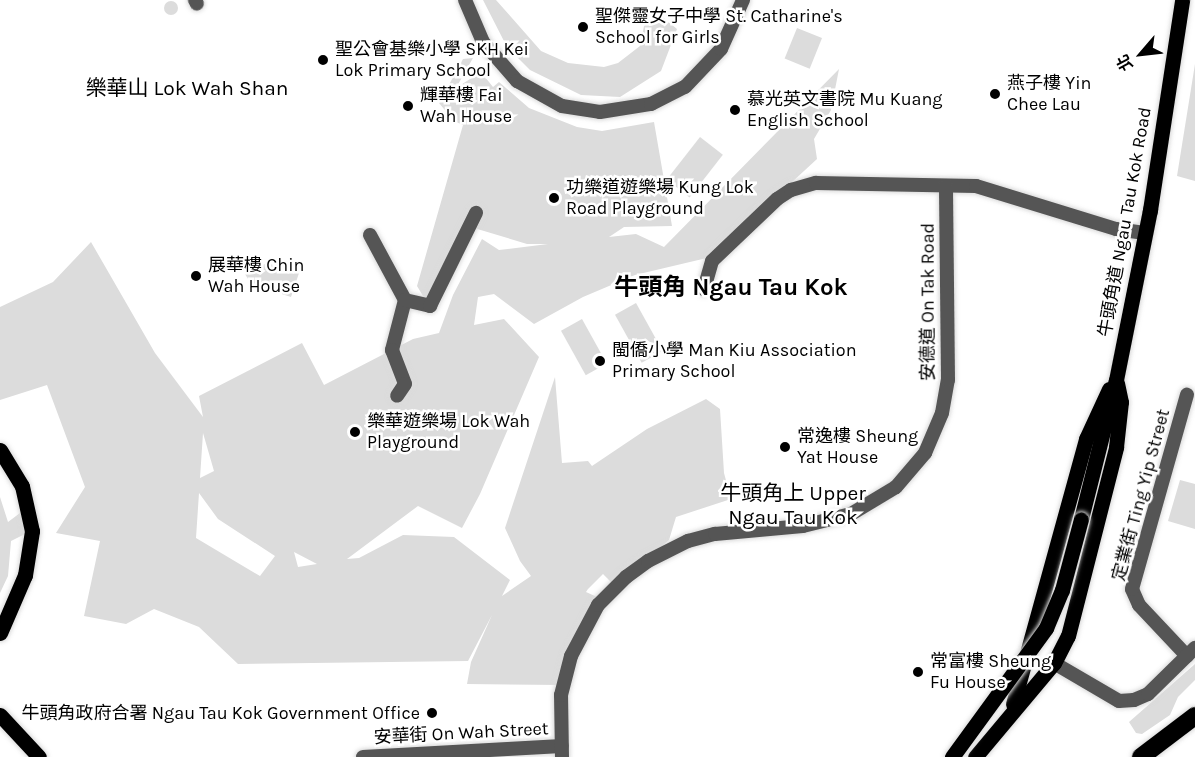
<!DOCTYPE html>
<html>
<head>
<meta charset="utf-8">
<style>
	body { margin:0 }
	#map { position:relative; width:1195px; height:757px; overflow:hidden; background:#fff; font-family:Karla,"Noto Sans TC",sans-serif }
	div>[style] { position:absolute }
	.green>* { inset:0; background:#dcdcdc; transform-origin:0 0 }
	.round { border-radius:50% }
	.roads { filter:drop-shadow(0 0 2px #dbdbdb) drop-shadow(0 0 2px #dbdbdb) }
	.minor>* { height:14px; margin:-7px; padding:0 7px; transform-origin:7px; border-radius:7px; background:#555 }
	.major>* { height:15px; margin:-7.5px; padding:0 7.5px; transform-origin:7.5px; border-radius:7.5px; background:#000 }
	.highway>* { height:18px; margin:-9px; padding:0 9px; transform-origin:9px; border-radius:9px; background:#000 }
	.bridges { filter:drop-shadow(0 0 2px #dbdbdb) drop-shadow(0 0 2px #dbdbdb) }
	.major-bridge>* { height:15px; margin:-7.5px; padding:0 7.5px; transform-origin:7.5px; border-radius:7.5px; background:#000 }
	.dots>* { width:16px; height:16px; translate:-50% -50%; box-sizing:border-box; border:3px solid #fff; border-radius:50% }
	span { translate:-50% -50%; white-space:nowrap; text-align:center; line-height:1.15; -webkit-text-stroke:5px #fff; paint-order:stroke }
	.poi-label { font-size:18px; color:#000 }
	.left { translate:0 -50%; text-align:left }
	.right { translate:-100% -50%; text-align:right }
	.street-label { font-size:18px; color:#000 }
	.quarter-label { font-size:21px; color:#000 }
	.district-label { font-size:24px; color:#000; font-weight:700 }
	.north { position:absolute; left:1111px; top:24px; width:60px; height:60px; -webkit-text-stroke:4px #fff; paint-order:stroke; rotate:242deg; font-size:16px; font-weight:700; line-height:24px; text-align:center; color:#000 }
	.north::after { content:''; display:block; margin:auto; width:21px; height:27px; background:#000; clip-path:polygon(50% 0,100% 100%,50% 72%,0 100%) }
</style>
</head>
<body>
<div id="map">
	<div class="green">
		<i style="clip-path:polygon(483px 0,496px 0,541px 51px,568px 63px,604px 67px,618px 63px,640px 46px,644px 26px,659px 14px,677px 29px,661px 71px,620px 97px,581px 95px,530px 70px,507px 47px)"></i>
		<i class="round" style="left:164px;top:1px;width:14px;height:14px"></i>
		<i style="left:797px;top:28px;width:27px;height:33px;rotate:22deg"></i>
		<i style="clip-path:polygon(evenodd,473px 58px,456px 88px,481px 72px,493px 87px,499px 82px,529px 108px,577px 127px,602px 131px,654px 122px,672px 226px,624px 227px,609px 237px,636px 234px,664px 247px,839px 69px,831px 110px,814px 139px,817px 159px,711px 257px,635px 275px,583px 297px,534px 324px,494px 294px,478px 297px,474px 325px,504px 319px,539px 357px,480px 494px,462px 528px,418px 506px,347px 559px,359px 558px,403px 535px,454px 537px,510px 580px,502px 596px,531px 576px,520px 561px,505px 528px,555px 377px,562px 463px,588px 461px,592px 466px,647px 429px,706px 399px,720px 409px,724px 473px,731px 499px,676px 517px,669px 540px,616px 587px,603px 574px,588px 589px,586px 592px,606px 601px,562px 685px,467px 684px,471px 662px,492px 615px,468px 661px,238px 664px,199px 627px,154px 609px,126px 624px,84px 616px,100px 541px,56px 533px,85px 487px,47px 385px,0 400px,0 307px,53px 282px,91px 242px,155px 353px,203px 417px,199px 396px,302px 343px,324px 385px,413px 339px,439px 333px,453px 295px,482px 239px,499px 250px,548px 244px,527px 244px,474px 228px,426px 301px,417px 286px,463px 125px,454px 121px,439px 103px,463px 59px,473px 58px,203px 433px,214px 471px,200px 478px,203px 433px,473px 58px,199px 493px,218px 519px,275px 556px,260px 576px,196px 538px,199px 493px,473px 58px,294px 552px,317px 564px,298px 567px,294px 552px)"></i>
		<i style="clip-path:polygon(1195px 64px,1195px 181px,1177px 176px)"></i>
		<i style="left:700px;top:137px;width:29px;height:54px;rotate:38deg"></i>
		<i style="clip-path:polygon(267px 263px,299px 273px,291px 297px,251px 284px,245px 274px)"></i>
		<i style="left:636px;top:303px;width:55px;height:24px;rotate:61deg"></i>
		<i style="left:582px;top:319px;width:51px;height:24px;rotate:61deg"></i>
		<i style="clip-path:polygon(1180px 480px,1195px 484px,1195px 529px,1168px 521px)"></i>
		<i style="clip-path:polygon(0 497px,8px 522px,24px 510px,25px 534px,11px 541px,8px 576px,0 593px)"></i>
		<i style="clip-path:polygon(1195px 664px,1195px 680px,1178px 697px,1170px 715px,1142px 734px,1136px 733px,1129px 722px)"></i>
	</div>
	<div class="roads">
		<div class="minor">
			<i style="left:195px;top:0;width:4px;rotate:63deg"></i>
			<i style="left:465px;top:0;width:46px;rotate:66.8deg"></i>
			<i style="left:483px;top:42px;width:52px;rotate:48.9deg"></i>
			<i style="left:517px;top:81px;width:51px;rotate:29.1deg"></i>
			<i style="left:562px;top:106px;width:38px;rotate:9deg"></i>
			<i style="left:600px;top:112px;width:52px;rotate:-8.9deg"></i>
			<i style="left:651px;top:104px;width:38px;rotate:-27deg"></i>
			<i style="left:685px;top:87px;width:52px;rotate:-46.5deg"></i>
			<i style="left:721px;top:49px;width:54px;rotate:-65.8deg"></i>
			<i style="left:370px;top:235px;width:74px;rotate:61.7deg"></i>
			<i style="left:405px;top:300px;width:52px;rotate:104.6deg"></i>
			<i style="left:392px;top:350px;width:36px;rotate:69deg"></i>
			<i style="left:405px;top:384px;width:14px;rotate:124deg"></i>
			<i style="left:704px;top:289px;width:29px;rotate:-74deg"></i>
			<i style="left:712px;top:261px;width:90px;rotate:-43.6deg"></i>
			<i style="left:777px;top:199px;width:17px;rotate:-33deg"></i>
			<i style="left:791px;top:190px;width:26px;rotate:-16deg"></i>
			<i style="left:816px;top:183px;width:160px;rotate:1.1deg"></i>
			<i style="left:976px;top:186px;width:146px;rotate:17.1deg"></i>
			<i style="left:1116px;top:229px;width:29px;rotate:8deg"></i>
			<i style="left:405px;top:300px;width:26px;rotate:13deg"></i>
			<i style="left:430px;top:306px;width:104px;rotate:-63.7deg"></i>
			<i style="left:1187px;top:656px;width:70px;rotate:-133.3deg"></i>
			<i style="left:1139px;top:605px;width:17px;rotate:-114deg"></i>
			<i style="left:1132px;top:589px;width:202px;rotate:-74.2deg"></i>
			<i style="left:1054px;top:663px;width:75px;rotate:30.3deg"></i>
			<i style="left:1119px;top:701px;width:15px;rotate:-4deg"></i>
			<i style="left:1134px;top:700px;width:15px;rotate:-23deg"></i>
			<i style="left:1148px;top:694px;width:66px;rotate:-44.4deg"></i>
			<i style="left:363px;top:757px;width:199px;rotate:-3.2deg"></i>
			<i style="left:562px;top:757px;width:62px;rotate:-90.9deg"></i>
			<i style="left:561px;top:695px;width:40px;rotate:-75.6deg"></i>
			<i style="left:571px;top:656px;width:58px;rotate:-62.1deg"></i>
			<i style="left:598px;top:605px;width:40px;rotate:-45deg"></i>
			<i style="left:626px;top:577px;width:27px;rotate:-36deg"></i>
			<i style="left:648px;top:561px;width:45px;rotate:-26.6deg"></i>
			<i style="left:688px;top:541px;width:28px;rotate:-15deg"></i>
			<i style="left:715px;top:534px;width:88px;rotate:-5.2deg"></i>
			<i style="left:803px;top:526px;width:49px;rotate:-14deg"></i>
			<i style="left:851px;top:514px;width:52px;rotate:-31deg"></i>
			<i style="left:896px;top:487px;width:45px;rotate:-49.5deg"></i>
			<i style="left:925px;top:453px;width:43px;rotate:-67deg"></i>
			<i style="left:942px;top:413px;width:34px;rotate:-80deg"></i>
			<i style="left:948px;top:380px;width:194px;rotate:-90.6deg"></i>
		</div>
		<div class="major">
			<i style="left:0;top:450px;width:42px;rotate:58.6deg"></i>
			<i style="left:22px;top:486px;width:46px;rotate:77.5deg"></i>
			<i style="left:32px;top:531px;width:45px;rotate:99deg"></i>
			<i style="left:25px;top:575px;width:63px;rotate:113.3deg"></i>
			<i style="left:1081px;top:519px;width:143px;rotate:-75.9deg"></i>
			<i style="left:1116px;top:380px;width:173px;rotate:-78.7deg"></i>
			<i style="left:1150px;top:210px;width:212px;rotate:-81.3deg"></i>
			<i style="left:1013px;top:704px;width:275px;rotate:-74.6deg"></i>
			<i style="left:1086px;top:439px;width:55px;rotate:-65.3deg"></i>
			<i style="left:0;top:715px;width:57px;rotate:47.1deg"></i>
			<i style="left:975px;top:757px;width:123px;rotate:-50deg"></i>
			<i style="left:1054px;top:663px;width:30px;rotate:-63deg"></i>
			<i style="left:1068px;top:636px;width:195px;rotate:-75.7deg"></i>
			<i style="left:1116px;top:447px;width:45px;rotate:-83.7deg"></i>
			<i style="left:1121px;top:402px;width:19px;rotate:-102deg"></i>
		</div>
		<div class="highway">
			<i style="left:1141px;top:757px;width:68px;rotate:-37.2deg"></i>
		</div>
	</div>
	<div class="bridges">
		<div class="major-bridge">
			<i style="left:952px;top:757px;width:160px;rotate:-53.9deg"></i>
			<i style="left:1046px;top:628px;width:41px;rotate:-67.2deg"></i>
			<i style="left:1062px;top:590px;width:73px;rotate:-75deg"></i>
		</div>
	</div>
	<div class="dots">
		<i style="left:583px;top:27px;background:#000"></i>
		<i style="left:323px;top:60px;background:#000"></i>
		<i style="left:995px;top:94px;background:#000"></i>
		<i style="left:408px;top:106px;background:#000"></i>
		<i style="left:735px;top:110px;background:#000"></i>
		<i style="left:554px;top:198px;background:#000"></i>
		<i style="left:196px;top:276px;background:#000"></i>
		<i style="left:600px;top:361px;background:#000"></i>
		<i style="left:355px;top:432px;background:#000"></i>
		<i style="left:785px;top:447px;background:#000"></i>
		<i style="left:918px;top:672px;background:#000"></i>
		<i style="left:432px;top:713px;background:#000"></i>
	</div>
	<div class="poi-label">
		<span class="left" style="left:595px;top:27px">聖傑靈女子中學 St. Catharine's<br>School for Girls</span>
		<span class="left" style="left:335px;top:60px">聖公會基樂小學 SKH Kei<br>Lok Primary School</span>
		<span class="left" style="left:1007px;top:94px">燕子樓 Yin<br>Chee Lau</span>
		<span class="left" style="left:420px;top:106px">輝華樓 Fai<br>Wah House</span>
		<span class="left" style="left:747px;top:110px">慕光英文書院 Mu Kuang<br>English School</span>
		<span class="left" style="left:566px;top:198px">功樂道遊樂場 Kung Lok<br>Road Playground</span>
		<span class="left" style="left:208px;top:276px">展華樓 Chin<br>Wah House</span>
		<span class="left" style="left:612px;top:361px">閩僑小學 Man Kiu Association<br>Primary School</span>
		<span class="left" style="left:367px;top:432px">樂華遊樂場 Lok Wah<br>Playground</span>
		<span class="left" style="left:797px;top:447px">常逸樓 Sheung<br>Yat House</span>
		<span class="left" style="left:930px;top:672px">常富樓 Sheung<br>Fu House</span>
		<span class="right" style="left:420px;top:713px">牛頭角政府合署 Ngau Tau Kok Government Office</span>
	</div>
	<div class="street-label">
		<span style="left:1125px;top:222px;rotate:-80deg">牛頭角道 Ngau Tau Kok Road</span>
		<span style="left:928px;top:302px;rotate:-90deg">安德道 On Tak Road</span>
		<span style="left:1141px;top:495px;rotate:-75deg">定業街 Ting Yip Street</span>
		<span style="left:461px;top:733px;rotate:-3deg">安華街 On Wah Street</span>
	</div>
	<div class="quarter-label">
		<span style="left:187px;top:88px">樂華山 Lok Wah Shan</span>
		<span style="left:793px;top:505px">牛頭角上 Upper<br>Ngau Tau Kok</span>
	</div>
	<div class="district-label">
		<span style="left:731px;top:288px">牛頭角 Ngau Tau Kok</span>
	</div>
	<div class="north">北</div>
</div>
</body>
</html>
